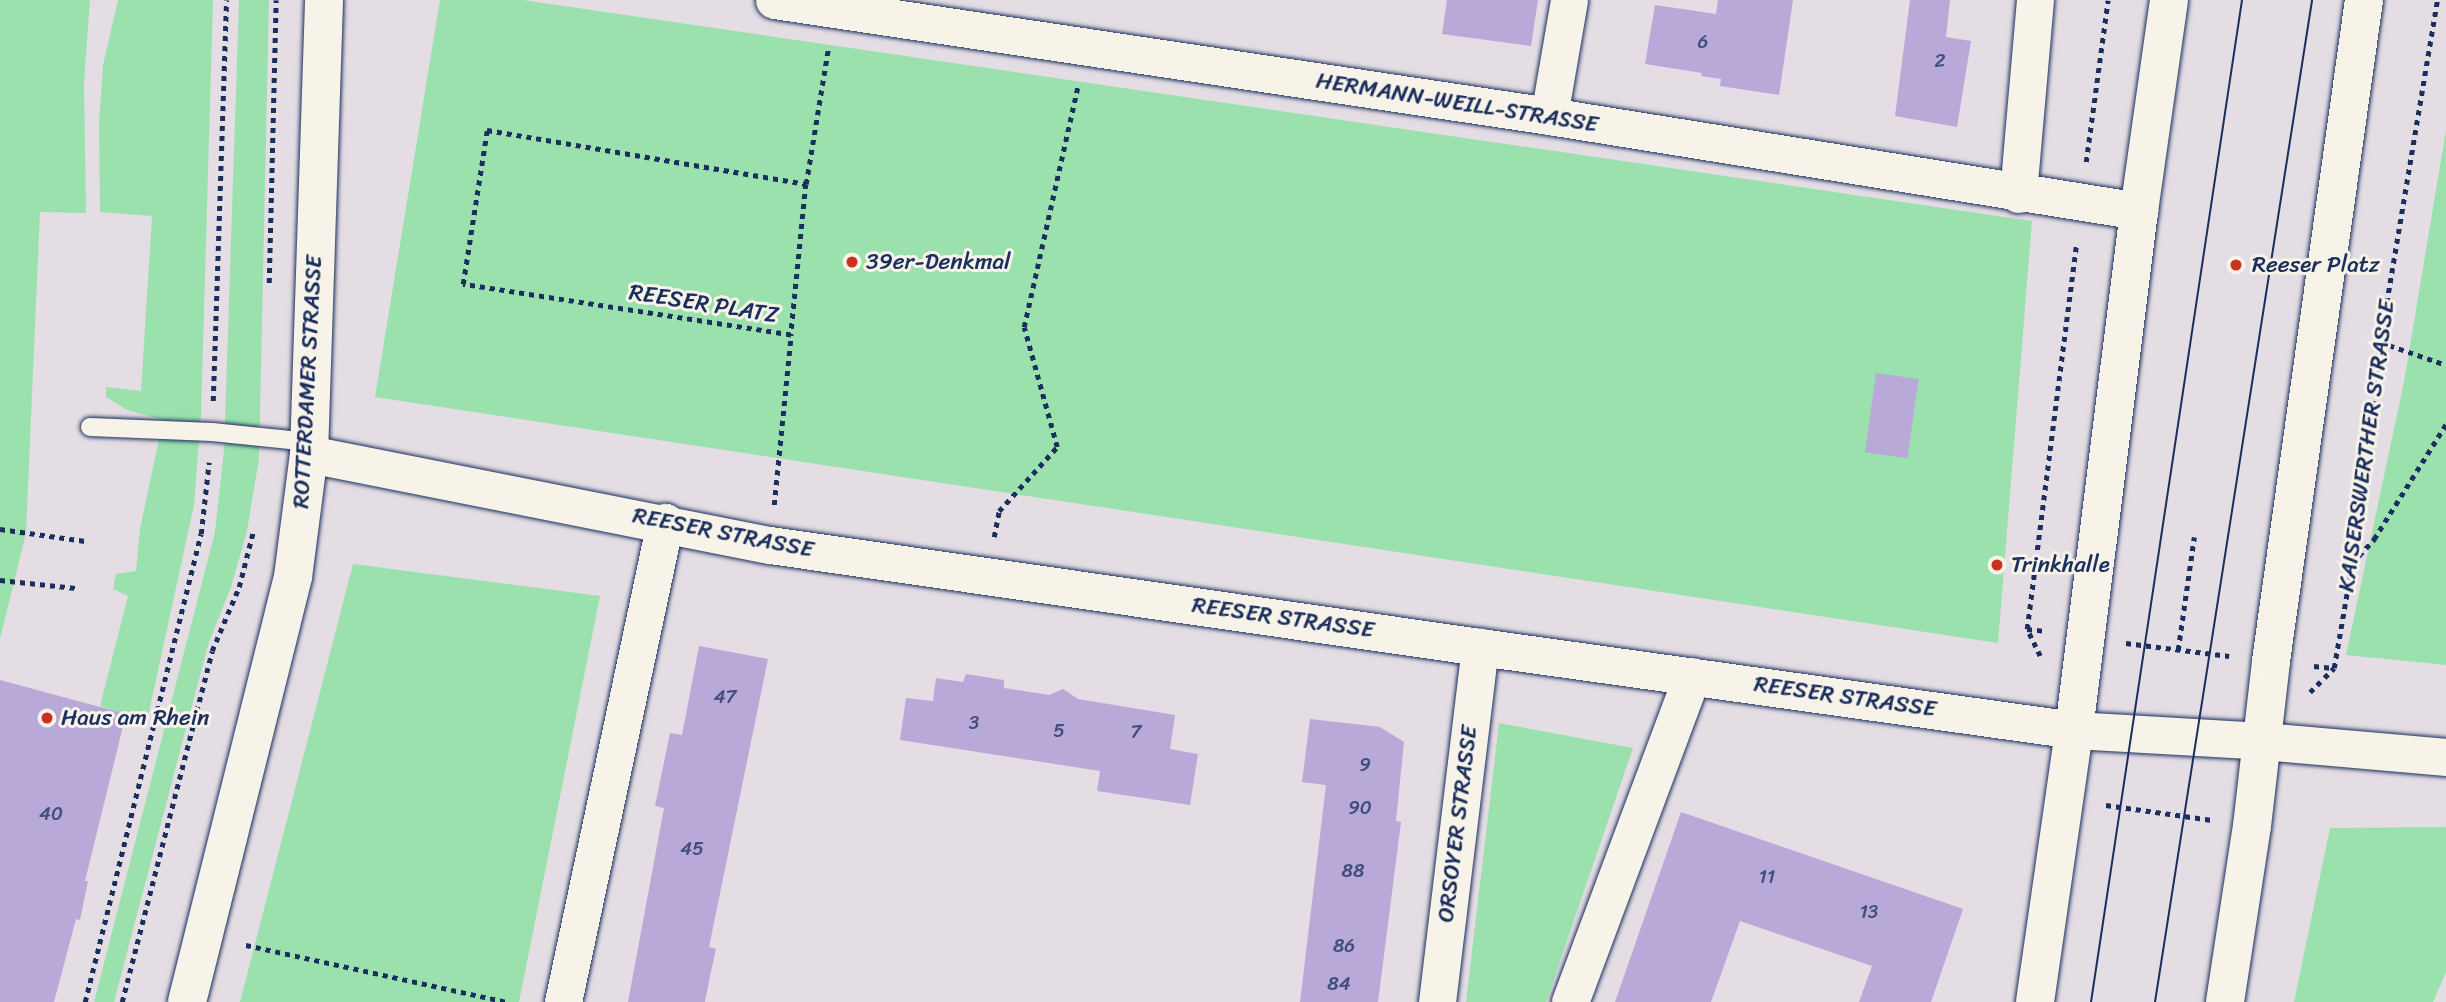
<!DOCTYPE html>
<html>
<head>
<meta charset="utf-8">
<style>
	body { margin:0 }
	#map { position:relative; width:2446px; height:1002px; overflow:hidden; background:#e4dde4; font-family:Sriracha,sans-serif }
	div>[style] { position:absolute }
	.green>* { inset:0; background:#9be1ae }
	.building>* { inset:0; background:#b8a9d9; transform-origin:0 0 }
	.path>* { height:4.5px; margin-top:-2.25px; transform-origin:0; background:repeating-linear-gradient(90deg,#1b2f5e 0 5px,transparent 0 10px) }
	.roads { filter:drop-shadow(0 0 2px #1b2f5e) drop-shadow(0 0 2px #1b2f5e) }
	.service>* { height:18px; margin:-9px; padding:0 9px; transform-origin:9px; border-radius:9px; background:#f7f3e8 }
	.minor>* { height:37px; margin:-18.5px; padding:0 18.5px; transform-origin:18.5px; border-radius:18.5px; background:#f7f3e8 }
	.tertiary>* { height:38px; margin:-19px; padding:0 19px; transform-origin:19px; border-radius:19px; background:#f7f3e8 }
	.tram>* { height:2px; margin:-1px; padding:0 1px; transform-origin:1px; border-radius:1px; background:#1b2f5e }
	.dots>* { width:19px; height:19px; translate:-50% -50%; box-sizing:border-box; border:4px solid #f7f3e8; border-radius:50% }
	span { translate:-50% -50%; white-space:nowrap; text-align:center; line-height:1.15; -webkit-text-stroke:6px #f7f3e8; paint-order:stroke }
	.number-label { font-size:19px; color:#424e7d }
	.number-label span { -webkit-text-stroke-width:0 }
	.street-label { font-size:23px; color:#1b2f5e }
	.poi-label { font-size:23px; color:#1b2f5e }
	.left { translate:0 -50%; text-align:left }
</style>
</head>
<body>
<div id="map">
	<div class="green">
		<i style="clip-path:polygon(0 0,90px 0,84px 82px,86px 213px,40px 212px,26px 533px,0 639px)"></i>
		<i style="clip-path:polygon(118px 0,213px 0,201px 415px,194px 505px,146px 726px,132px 723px,123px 726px,112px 710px,100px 706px,128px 596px,113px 589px,116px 574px,136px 571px,140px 529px,163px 420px,127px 410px,106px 397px,106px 387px,141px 391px,152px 216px,100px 212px,99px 122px,103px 65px)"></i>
		<i style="clip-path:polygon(239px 0,269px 0,259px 459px,247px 531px,231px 587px,208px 645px,114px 1002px,94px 1002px,215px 532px,224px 450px)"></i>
		<i style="clip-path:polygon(440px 0,523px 0,2032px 221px,1998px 643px,375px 397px)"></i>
		<i style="clip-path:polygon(2446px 130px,2446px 665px,2346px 655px,2404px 382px)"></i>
		<i style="clip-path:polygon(353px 564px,600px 596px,519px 1002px,240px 1002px)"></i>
		<i style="clip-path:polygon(1499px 723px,1633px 748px,1546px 1002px,1466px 1002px)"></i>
		<i style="clip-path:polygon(2446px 827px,2446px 972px,2433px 1002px,2294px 1002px,2330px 828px)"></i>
	</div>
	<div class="building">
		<i style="clip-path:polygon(1447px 0,1538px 0,1531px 46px,1442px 34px)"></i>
		<i style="clip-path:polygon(1718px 0,1793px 0,1779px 95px,1720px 86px,1721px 79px,1701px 76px,1702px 73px,1645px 64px,1655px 5px,1716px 14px)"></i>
		<i style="clip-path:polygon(1910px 0,1950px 0,1946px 37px,1971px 41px,1957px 127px,1895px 116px)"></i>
		<i style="left:1876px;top:373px;width:43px;height:80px;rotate:8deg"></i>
		<i style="clip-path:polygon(699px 646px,768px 659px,709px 947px,716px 949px,710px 976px,705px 1002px,628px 1002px,664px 808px,655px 806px,670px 733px,682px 735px)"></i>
		<i style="clip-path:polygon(966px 674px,1004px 680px,1004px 688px,1049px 695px,1063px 689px,1078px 699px,1175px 715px,1170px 749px,1198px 754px,1190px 805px,1097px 791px,1100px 771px,900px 740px,906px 698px,933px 701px,936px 678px,963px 682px)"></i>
		<i style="clip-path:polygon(0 680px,126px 714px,85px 881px,88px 881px,80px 920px,76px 919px,54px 1002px,0 1002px)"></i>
		<i style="clip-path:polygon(1310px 719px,1380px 727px,1404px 742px,1396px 821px,1401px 822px,1378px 1002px,1300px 1002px,1326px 785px,1302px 782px)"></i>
		<i style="clip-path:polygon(1681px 812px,1963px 909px,1931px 1002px,1859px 1002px,1872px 966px,1740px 921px,1711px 1002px,1615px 1002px)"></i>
	</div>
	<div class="path">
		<i style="left:487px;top:130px;width:324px;rotate:9.6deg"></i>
		<i style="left:806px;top:184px;width:152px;rotate:95.7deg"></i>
		<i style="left:791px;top:335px;width:332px;rotate:-171.2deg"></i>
		<i style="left:463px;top:284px;width:156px;rotate:-81.1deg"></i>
		<i style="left:2086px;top:162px;width:163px;rotate:-82.3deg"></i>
		<i style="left:806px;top:184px;width:136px;rotate:-80.7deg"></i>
		<i style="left:269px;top:283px;width:283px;rotate:-88.6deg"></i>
		<i style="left:2380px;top:342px;width:70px;rotate:19.2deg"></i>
		<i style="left:213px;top:401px;width:401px;rotate:-88.1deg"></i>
		<i style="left:774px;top:505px;width:171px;rotate:-84.3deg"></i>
		<i style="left:0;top:529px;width:86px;rotate:8deg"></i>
		<i style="left:994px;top:537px;width:26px;rotate:-79deg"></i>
		<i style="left:999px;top:511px;width:86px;rotate:-47.8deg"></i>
		<i style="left:1057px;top:447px;width:124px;rotate:-105.4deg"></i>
		<i style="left:1024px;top:327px;width:247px;rotate:-77.4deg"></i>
		<i style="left:2352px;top:563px;width:33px;rotate:-47deg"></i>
		<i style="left:2374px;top:539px;width:136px;rotate:-57.9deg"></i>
		<i style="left:0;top:580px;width:76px;rotate:6deg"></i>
		<i style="left:2027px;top:629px;width:18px;rotate:6deg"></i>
		<i style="left:2126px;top:643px;width:104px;rotate:7.2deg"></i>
		<i style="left:2178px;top:650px;width:114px;rotate:-81.9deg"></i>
		<i style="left:2040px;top:656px;width:30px;rotate:-116deg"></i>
		<i style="left:2027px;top:629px;width:388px;rotate:-82.7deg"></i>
		<i style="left:2314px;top:666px;width:19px;rotate:6deg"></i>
		<i style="left:2310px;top:692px;width:34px;rotate:-45deg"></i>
		<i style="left:2334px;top:668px;width:106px;rotate:-80.2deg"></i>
		<i style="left:2352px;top:564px;width:224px;rotate:-82.8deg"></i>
		<i style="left:2380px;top:342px;width:347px;rotate:-80.5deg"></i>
		<i style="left:2106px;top:805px;width:107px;rotate:8.1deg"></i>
		<i style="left:246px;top:945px;width:268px;rotate:12.3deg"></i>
		<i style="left:85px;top:1002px;width:482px;rotate:-76.1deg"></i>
		<i style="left:201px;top:534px;width:72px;rotate:-83.7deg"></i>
		<i style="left:122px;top:1002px;width:362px;rotate:-75.6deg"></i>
		<i style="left:212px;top:651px;width:69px;rotate:-67.1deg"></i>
		<i style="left:239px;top:587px;width:57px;rotate:-75.7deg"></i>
	</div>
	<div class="roads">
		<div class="service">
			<i style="left:90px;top:427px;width:122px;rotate:2.3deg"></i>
			<i style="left:212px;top:432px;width:98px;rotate:5.9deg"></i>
		</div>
		<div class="minor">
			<i style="left:774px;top:0;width:784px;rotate:8.51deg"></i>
			<i style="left:1549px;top:116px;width:598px;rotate:9.15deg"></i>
			<i style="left:1549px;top:116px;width:118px;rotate:-80.2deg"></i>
			<i style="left:2018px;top:194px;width:195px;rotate:-85deg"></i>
			<i style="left:309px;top:454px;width:470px;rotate:11.2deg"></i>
			<i style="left:770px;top:545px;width:717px;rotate:8.18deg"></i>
			<i style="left:1480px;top:647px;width:600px;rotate:7.95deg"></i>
			<i style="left:2074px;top:730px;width:189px;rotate:3.3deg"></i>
			<i style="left:2263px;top:741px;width:184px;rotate:5deg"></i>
			<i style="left:563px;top:1002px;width:491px;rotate:-78deg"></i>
			<i style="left:1437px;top:1002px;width:358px;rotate:-83.1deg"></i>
			<i style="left:1570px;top:1002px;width:348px;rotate:-69.5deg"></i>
		</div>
		<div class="tertiary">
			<i style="left:187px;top:1002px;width:438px;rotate:-76deg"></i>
			<i style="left:293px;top:577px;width:124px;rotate:-82.6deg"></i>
			<i style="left:309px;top:454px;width:454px;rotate:-88.1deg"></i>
			<i style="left:2035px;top:1002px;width:275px;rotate:-81.8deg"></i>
			<i style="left:2074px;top:730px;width:523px;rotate:-82.86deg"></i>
			<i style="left:2139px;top:211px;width:213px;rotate:-81.9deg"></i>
			<i style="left:2225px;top:1002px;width:178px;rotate:-81.3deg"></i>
			<i style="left:2252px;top:826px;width:166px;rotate:-83.4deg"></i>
			<i style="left:2271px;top:661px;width:668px;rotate:-81.99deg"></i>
		</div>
	</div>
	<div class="tram">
		<i style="left:2091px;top:1002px;width:1013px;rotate:-81.43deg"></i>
		<i style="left:2155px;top:1002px;width:1014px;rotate:-81.09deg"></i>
	</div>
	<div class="dots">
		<i style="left:852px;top:262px;background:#c8321e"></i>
		<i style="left:2236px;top:265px;background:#c8321e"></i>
		<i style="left:1997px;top:565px;background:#c8321e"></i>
		<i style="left:47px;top:718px;background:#c8321e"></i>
	</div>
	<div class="number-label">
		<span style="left:1703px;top:42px">6</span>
		<span style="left:1940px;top:61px">2</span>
		<span style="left:725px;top:697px">47</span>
		<span style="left:974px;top:723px">3</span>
		<span style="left:1059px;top:731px">5</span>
		<span style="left:1136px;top:732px">7</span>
		<span style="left:1365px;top:765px">9</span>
		<span style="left:1360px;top:808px">90</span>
		<span style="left:51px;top:814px">40</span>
		<span style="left:692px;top:849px">45</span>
		<span style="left:1353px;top:871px">88</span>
		<span style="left:1767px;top:877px">11</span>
		<span style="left:1869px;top:912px">13</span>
		<span style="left:1344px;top:946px">86</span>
		<span style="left:1339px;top:984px">84</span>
	</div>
	<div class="street-label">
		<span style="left:1457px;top:103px;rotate:9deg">HERMANN-WEILL-STRASSE</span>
		<span style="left:704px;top:304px;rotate:9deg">REESER PLATZ</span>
		<span style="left:308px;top:382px;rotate:-87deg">ROTTERDAMER STRASSE</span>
		<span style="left:2367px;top:446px;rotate:-82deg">KAISERSWERTHER STRASSE</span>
		<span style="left:723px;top:533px;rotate:11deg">REESER STRASSE</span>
		<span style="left:1283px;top:618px;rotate:8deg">REESER STRASSE</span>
		<span style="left:1845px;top:697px;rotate:8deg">REESER STRASSE</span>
		<span style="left:1458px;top:824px;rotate:-83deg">ORSOYER STRASSE</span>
	</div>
	<div class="poi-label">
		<span class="left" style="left:866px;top:262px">39er-Denkmal</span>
		<span class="left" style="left:2252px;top:265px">Reeser Platz</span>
		<span class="left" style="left:2011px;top:565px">Trinkhalle</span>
		<span class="left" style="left:61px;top:718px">Haus am Rhein</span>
	</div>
</div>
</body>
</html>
